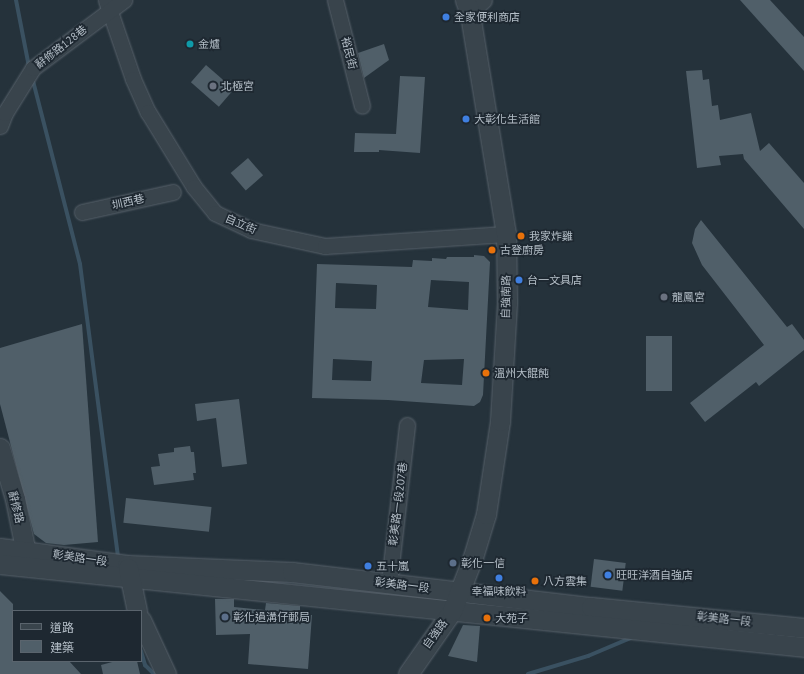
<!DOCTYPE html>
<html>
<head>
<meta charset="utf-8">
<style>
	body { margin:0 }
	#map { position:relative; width:804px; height:674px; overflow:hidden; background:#25323b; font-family:"PT Sans","Noto Sans TC",sans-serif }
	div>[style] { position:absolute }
	.stream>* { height:4px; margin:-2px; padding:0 2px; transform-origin:2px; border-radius:2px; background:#3a5161 }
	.building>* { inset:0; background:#505f69; transform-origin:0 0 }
	.roads { filter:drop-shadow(0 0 1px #57616a) drop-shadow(0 0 1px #57616a) }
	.minor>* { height:15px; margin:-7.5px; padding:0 7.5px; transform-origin:7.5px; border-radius:7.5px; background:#39444c }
	.tertiary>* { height:19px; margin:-9.5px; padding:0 9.5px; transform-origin:9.5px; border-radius:9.5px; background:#39444c }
	.dots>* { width:11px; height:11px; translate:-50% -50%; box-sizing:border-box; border:2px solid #1e2831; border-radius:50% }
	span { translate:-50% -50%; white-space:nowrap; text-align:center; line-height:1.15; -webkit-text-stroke:3.5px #1e2831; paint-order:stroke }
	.poi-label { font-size:11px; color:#b4bec7 }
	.left { translate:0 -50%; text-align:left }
	.street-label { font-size:11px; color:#b4bec7 }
	.legend { position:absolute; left:12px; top:610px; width:130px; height:52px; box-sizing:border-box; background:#1e2831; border:1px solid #5a646d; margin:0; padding:5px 7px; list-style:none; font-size:12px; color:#b4bec7 }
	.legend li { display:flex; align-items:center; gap:8px; height:20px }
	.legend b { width:20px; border:1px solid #5a646d }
</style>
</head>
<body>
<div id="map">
	<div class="stream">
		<i style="left:16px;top:0;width:68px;rotate:79deg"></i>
		<i style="left:32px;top:77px;width:193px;rotate:75.6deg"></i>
		<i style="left:80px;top:264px;width:296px;rotate:82.6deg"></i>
		<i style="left:141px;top:651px;width:15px;rotate:74deg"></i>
		<i style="left:145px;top:665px;width:13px;rotate:45deg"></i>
		<i style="left:528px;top:674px;width:63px;rotate:-16.7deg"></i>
		<i style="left:588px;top:656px;width:49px;rotate:-22.9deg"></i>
	</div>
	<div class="building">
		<i style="clip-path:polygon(740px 0,770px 0,804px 37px,804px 71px)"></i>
		<i style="clip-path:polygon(384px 44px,389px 60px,364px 78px,358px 53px)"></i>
		<i style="left:206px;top:65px;width:37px;height:23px;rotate:41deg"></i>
		<i style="clip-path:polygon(702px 70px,703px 80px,709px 79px,712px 106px,718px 105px,720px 120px,751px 113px,760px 151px,769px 143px,804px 183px,804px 229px,744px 159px,743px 154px,719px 156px,721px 165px,697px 168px,686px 71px)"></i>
		<i style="clip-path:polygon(400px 76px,425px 77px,420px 153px,379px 150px,379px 152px,354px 152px,355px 133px,396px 134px)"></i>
		<i style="left:248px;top:158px;width:23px;height:23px;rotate:49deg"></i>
		<i style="clip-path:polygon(701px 220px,787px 327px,792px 324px,804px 340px,804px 350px,759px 386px,756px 382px,705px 422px,690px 403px,764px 345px,702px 265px,692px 243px,695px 229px)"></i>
		<i style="clip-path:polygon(evenodd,474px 255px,484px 256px,490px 262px,483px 395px,480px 402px,474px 406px,388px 400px,312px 398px,317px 264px,412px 267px,413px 260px,432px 261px,432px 258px,446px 259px,447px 257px,474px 257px,474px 255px,431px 280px,469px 282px,468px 310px,428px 307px,431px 280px,474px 255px,336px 283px,377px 285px,376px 309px,335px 308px,336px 283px,474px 255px,333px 359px,372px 361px,371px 381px,332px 380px,333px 359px,474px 255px,464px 359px,462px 385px,421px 383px,424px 360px,464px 359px)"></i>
		<i style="clip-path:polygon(82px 324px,98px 542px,64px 545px,46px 543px,34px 534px,0 404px,0 348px)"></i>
		<i style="left:646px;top:336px;width:26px;height:55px"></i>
		<i style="clip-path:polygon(239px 399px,247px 464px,222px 467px,216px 418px,197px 421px,195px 404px)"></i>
		<i style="clip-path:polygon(190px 446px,191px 452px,194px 452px,196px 473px,193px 473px,194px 480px,154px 485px,151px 467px,160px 466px,158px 454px,174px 452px,174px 448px)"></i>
		<i style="left:126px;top:498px;width:86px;height:25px;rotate:6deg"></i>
		<i style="left:594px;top:559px;width:32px;height:28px;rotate:7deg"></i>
		<i style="clip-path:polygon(0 591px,13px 604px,13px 661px,69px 661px,81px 674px,0 674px)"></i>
		<i style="clip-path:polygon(215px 599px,234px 599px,234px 607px,265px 610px,266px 603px,300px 606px,300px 614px,312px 615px,308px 669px,248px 664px,250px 634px,216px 635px)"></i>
		<i style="clip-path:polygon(463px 625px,480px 626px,477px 662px,448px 656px)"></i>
		<i style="clip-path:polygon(116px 661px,137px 661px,140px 674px,103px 674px,101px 665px)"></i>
	</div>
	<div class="roads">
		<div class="minor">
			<i style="left:106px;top:0;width:83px;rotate:71.1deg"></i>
			<i style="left:133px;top:79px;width:36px;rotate:66deg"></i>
			<i style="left:148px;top:112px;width:88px;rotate:58.5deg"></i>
			<i style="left:194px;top:187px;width:33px;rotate:51deg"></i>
			<i style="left:215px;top:213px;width:40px;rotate:25deg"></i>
			<i style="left:251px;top:230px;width:76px;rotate:12.2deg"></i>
			<i style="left:325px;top:246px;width:181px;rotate:-3.8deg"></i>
			<i style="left:335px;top:0;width:109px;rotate:75.7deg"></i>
			<i style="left:470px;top:13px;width:19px;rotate:-43deg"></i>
			<i style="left:0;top:126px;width:14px;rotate:-69deg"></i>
			<i style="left:5px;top:113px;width:53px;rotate:-58.1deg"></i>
			<i style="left:33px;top:68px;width:114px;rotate:-36.8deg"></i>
			<i style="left:82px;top:212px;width:93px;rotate:-12.4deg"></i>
			<i style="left:389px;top:583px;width:159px;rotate:-83.5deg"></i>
		</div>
		<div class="tertiary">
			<i style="left:0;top:448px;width:53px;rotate:73.6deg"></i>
			<i style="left:15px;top:499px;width:65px;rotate:78.5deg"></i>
			<i style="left:0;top:548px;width:128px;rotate:7.6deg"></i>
			<i style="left:127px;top:565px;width:165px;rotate:2.4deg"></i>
			<i style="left:292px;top:572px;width:301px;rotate:6.7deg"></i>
			<i style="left:591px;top:607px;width:214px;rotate:5.6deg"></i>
			<i style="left:0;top:564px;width:808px;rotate:5.89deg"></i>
			<i style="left:128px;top:568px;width:44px;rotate:78.2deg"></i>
			<i style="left:141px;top:620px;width:60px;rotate:65.2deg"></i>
			<i style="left:408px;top:674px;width:77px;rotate:-55.1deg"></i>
			<i style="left:452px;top:611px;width:58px;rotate:-68.7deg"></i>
			<i style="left:473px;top:557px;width:45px;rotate:-73.2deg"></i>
			<i style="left:486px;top:514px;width:94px;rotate:-81.4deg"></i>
			<i style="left:500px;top:421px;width:119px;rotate:-86.6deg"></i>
			<i style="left:507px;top:302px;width:68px;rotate:-90.8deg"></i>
			<i style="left:506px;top:234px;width:224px;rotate:-99.3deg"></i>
			<i style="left:470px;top:13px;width:14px;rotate:-111deg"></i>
		</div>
	</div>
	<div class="dots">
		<i style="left:446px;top:17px;background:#3f7fe0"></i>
		<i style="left:190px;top:44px;background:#0f9aa8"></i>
		<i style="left:213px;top:86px;background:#6b7280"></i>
		<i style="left:466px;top:119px;background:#3f7fe0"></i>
		<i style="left:521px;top:236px;background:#e8710a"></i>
		<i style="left:492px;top:250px;background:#e8710a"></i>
		<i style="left:519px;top:280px;background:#3f7fe0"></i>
		<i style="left:664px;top:297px;background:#6b7280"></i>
		<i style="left:486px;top:373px;background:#e8710a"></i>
		<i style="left:453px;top:563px;background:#5c6f8a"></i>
		<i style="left:368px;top:566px;background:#3f7fe0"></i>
		<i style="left:608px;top:575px;background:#3f7fe0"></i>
		<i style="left:499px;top:578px;background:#3f7fe0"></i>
		<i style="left:535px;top:581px;background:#e8710a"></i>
		<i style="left:225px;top:617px;background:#5c6f8a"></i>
		<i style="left:487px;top:618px;background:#e8710a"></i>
	</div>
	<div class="poi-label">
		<span class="left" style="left:454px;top:17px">全家便利商店</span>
		<span class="left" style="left:198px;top:44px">金爐</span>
		<span class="left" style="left:221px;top:86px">北極宮</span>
		<span class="left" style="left:474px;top:119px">大彰化生活館</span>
		<span class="left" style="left:529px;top:236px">我家炸雞</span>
		<span class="left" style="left:500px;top:250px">古登廚房</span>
		<span class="left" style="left:527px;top:280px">台一文具店</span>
		<span class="left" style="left:672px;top:297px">龍鳳宮</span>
		<span class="left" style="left:494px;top:373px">溫州大餛飩</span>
		<span class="left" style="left:461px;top:563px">彰化一信</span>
		<span class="left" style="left:376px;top:566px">五十嵐</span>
		<span class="left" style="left:616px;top:575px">旺旺洋酒自強店</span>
		<span class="left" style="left:543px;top:581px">八方雲集</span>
		<span style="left:499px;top:591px">幸福味飲料</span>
		<span class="left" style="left:233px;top:617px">彰化過溝仔郵局</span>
		<span class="left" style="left:495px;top:618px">大苑子</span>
	</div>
	<div class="street-label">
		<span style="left:61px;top:47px;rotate:-38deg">辭修路128巷</span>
		<span style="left:349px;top:53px;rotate:76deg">裕民街</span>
		<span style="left:128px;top:202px;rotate:-13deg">圳西巷</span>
		<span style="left:241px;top:224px;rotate:23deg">自立街</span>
		<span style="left:506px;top:297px;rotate:-89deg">自強南路</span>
		<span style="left:398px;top:504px;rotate:-83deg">彰美路一段207巷</span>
		<span style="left:16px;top:507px;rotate:76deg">辭修路</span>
		<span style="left:80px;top:558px;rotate:8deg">彰美路一段</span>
		<span style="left:402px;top:585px;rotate:7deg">彰美路一段</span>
		<span style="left:724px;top:619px;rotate:6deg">彰美路一段</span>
		<span style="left:435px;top:634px;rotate:-54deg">自強路</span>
	</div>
	<ul class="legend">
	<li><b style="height:5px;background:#39444c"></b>道路</li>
	<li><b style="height:11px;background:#505f69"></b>建築</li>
	</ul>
</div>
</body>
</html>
